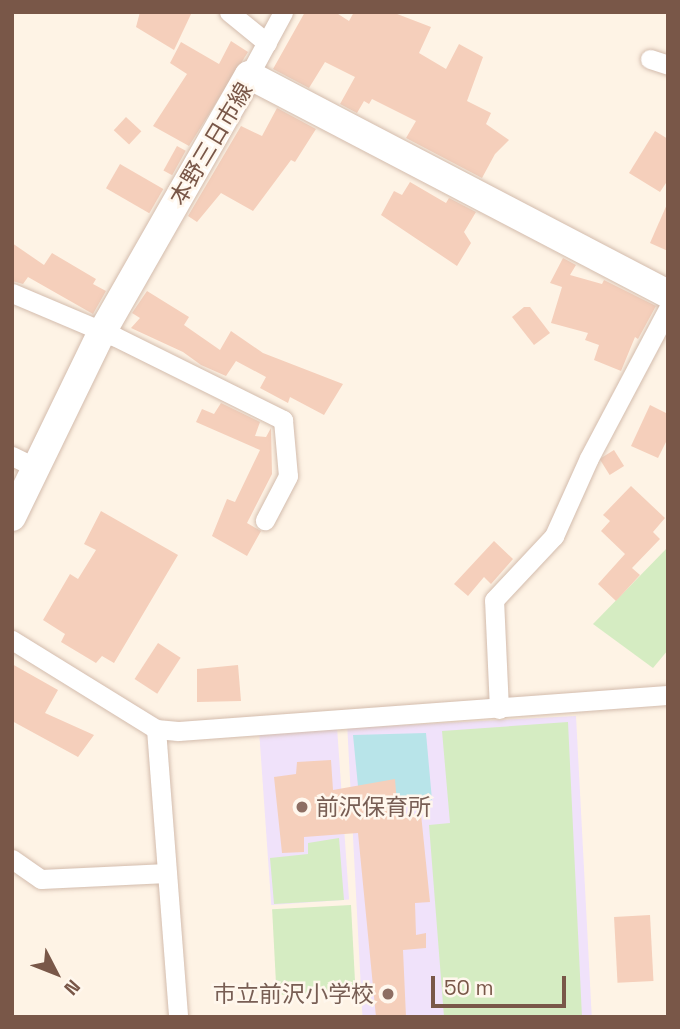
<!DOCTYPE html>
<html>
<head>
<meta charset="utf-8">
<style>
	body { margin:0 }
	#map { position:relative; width:680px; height:1029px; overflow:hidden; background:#fef3e5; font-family:"Space Grotesk","Noto Sans JP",sans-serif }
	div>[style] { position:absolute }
	.education>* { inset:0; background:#f0e2fa; transform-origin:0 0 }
	.green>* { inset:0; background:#d5ecc2; transform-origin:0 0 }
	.water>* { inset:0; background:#b8e4e9 }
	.building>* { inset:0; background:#f5cfbb; transform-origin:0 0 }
	.roads { filter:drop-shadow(0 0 2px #d3bcad) drop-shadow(0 0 2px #d3bcad) }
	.street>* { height:19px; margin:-9.5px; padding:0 9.5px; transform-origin:9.5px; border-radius:9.5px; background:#fff }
	.secondary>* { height:28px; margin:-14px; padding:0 14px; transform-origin:14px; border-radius:14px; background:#fff }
	.dots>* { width:19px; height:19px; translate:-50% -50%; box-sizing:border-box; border:4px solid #fff7ed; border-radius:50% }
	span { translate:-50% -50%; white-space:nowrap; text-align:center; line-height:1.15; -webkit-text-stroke:5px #fff7ed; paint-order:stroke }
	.street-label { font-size:23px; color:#795748 }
	.education-label { font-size:23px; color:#785e54 }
	.left { translate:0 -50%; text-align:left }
	.right { translate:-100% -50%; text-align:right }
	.frame { position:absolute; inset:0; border:14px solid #795748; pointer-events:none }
	.north { position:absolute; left:21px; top:938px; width:70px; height:70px; -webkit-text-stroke:5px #fff7ed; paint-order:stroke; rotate:132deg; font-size:19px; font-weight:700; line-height:28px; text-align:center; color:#795748 }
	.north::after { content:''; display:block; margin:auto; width:24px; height:32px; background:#795748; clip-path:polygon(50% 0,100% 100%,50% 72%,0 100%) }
	.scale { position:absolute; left:431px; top:976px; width:135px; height:32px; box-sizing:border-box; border:4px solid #795748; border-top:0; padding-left:9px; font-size:21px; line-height:24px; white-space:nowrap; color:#795748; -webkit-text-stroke:5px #fff7ed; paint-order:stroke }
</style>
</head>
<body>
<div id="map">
	<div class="education">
		<i style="left:576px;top:716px;width:301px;height:229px;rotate:87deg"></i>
		<i style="left:337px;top:727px;width:173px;height:78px;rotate:86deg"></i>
	</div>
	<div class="green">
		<i style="clip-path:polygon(668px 547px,668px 650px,653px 668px,593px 624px)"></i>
		<i style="clip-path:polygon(568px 722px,582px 1017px,444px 1017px,429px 825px,450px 823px,442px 731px)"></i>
		<i style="clip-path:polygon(339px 838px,344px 900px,274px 904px,270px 858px,308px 854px,308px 843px)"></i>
		<i style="left:351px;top:905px;width:86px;height:79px;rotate:87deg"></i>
	</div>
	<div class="water">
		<i style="clip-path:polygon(426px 733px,432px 800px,397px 805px,358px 786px,353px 735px)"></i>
	</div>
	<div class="building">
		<i style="clip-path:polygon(140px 12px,192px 12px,174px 50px,136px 27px)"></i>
		<i style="clip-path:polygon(305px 12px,335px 12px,349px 21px,354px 12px,392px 12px,431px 27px,419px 53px,446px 69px,459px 44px,483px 57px,467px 101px,491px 113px,486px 124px,509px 140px,495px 154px,482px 178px,406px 138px,416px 121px,372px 99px,369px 104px,364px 101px,357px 113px,340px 104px,355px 77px,325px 62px,309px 88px,273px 69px)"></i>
		<i style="clip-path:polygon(231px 41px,248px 52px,189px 146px,153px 126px,187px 74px,170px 63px,181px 42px,219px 64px)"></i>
		<i style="clip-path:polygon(277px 108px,316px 129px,295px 162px,291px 160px,253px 211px,221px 193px,197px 222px,188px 216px,241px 126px,262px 136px)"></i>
		<i style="left:126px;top:117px;width:21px;height:18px;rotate:43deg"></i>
		<i style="clip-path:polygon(655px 131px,668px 139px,668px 180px,660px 192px,629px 173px)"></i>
		<i style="left:177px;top:146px;width:10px;height:28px;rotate:29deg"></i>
		<i style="left:120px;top:164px;width:50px;height:28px;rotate:30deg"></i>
		<i style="clip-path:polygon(410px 182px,446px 203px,449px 198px,476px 212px,464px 232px,471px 243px,457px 266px,381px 215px,394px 191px,402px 195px)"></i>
		<i style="clip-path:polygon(668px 202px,668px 251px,650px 243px)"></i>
		<i style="clip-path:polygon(12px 243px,44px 265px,52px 253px,96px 279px,93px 284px,106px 291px,93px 314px,28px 277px,23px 284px,12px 281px)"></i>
		<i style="clip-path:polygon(563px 258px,576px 265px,570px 275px,602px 284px,604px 280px,656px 306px,638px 339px,635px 337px,621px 371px,594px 360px,599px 345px,585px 340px,588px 333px,551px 323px,562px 287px,550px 283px)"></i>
		<i style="clip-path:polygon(147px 291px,189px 317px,184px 325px,220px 350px,231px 331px,263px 353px,343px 384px,324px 415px,290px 397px,288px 403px,260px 388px,266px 377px,236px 361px,226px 376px,201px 365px,183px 352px,131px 328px,140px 318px,132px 313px)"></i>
		<i style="clip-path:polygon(524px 307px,530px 307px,550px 333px,534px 345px,512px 317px)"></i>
		<i style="clip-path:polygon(221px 403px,260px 422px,255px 436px,266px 437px,271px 428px,272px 474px,247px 523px,261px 531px,247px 556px,212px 536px,227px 499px,235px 502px,260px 450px,196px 422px,202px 409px,214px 414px)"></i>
		<i style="clip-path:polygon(650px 405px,668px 414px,668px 438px,658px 458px,631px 446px)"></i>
		<i style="left:614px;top:450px;width:19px;height:17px;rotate:58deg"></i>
		<i style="clip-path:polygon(631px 486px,665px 518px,653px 532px,660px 539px,632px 568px,640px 575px,616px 601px,598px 584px,625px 554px,601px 531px,610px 521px,603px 515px)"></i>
		<i style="clip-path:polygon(101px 511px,178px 555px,114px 663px,102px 656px,96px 663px,61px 642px,65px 634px,43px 620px,70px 574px,78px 579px,96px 550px,84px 544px)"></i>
		<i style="clip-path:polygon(494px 541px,513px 559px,491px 584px,484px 577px,468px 596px,454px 584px)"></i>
		<i style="left:158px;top:643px;width:27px;height:43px;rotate:33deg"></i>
		<i style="clip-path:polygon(12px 664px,58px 690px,45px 713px,94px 735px,78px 757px,12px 721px)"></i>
		<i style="clip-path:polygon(238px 665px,241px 701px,197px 702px,197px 669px)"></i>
		<i style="clip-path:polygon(331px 760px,333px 790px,395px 779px,398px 816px,421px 814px,430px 902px,415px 903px,416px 935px,426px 933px,426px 948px,403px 950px,406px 1017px,376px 1017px,358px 833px,304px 837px,304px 852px,282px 853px,274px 777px,296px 774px,297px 762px)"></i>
		<i style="left:650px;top:915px;width:66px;height:36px;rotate:87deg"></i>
	</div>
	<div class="roads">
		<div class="street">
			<i style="left:229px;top:12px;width:49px;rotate:39.2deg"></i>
			<i style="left:650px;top:59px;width:19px;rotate:18deg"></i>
			<i style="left:249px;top:75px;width:72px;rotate:-61.6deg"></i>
			<i style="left:12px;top:293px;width:111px;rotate:22.9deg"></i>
			<i style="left:114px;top:336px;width:189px;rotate:26.4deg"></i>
			<i style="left:283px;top:420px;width:56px;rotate:84.9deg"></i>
			<i style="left:288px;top:476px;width:50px;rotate:117.6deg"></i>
			<i style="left:12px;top:456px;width:25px;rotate:26deg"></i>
			<i style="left:12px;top:640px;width:169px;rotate:31.7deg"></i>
			<i style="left:156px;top:729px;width:22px;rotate:5deg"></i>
			<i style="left:178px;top:731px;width:491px;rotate:-4.2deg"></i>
			<i style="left:499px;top:709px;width:109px;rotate:-92.6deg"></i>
			<i style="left:494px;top:600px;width:88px;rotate:-46.8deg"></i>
			<i style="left:554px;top:536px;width:85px;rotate:-65.8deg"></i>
			<i style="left:589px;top:458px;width:169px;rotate:-62.1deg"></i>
			<i style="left:156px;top:729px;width:289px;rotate:85.6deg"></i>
			<i style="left:12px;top:859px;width:35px;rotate:35deg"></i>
			<i style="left:41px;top:879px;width:126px;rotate:-2.7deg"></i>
		</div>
		<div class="secondary">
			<i style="left:12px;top:517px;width:203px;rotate:-64.1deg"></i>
			<i style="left:101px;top:334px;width:298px;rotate:-60.3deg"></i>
			<i style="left:249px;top:75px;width:473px;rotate:27.6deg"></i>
		</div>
	</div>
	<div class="dots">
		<i style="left:302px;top:807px;background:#8d6e63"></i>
		<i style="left:388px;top:994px;background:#8d6e63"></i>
	</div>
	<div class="street-label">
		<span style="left:211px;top:144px;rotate:-59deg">本野三日市線</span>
	</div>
	<div class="education-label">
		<span class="left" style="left:316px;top:807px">前沢保育所</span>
		<span class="right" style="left:374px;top:994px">市立前沢小学校</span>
	</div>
	<div class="frame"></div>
	<div class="north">N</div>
	<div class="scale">50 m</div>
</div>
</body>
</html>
